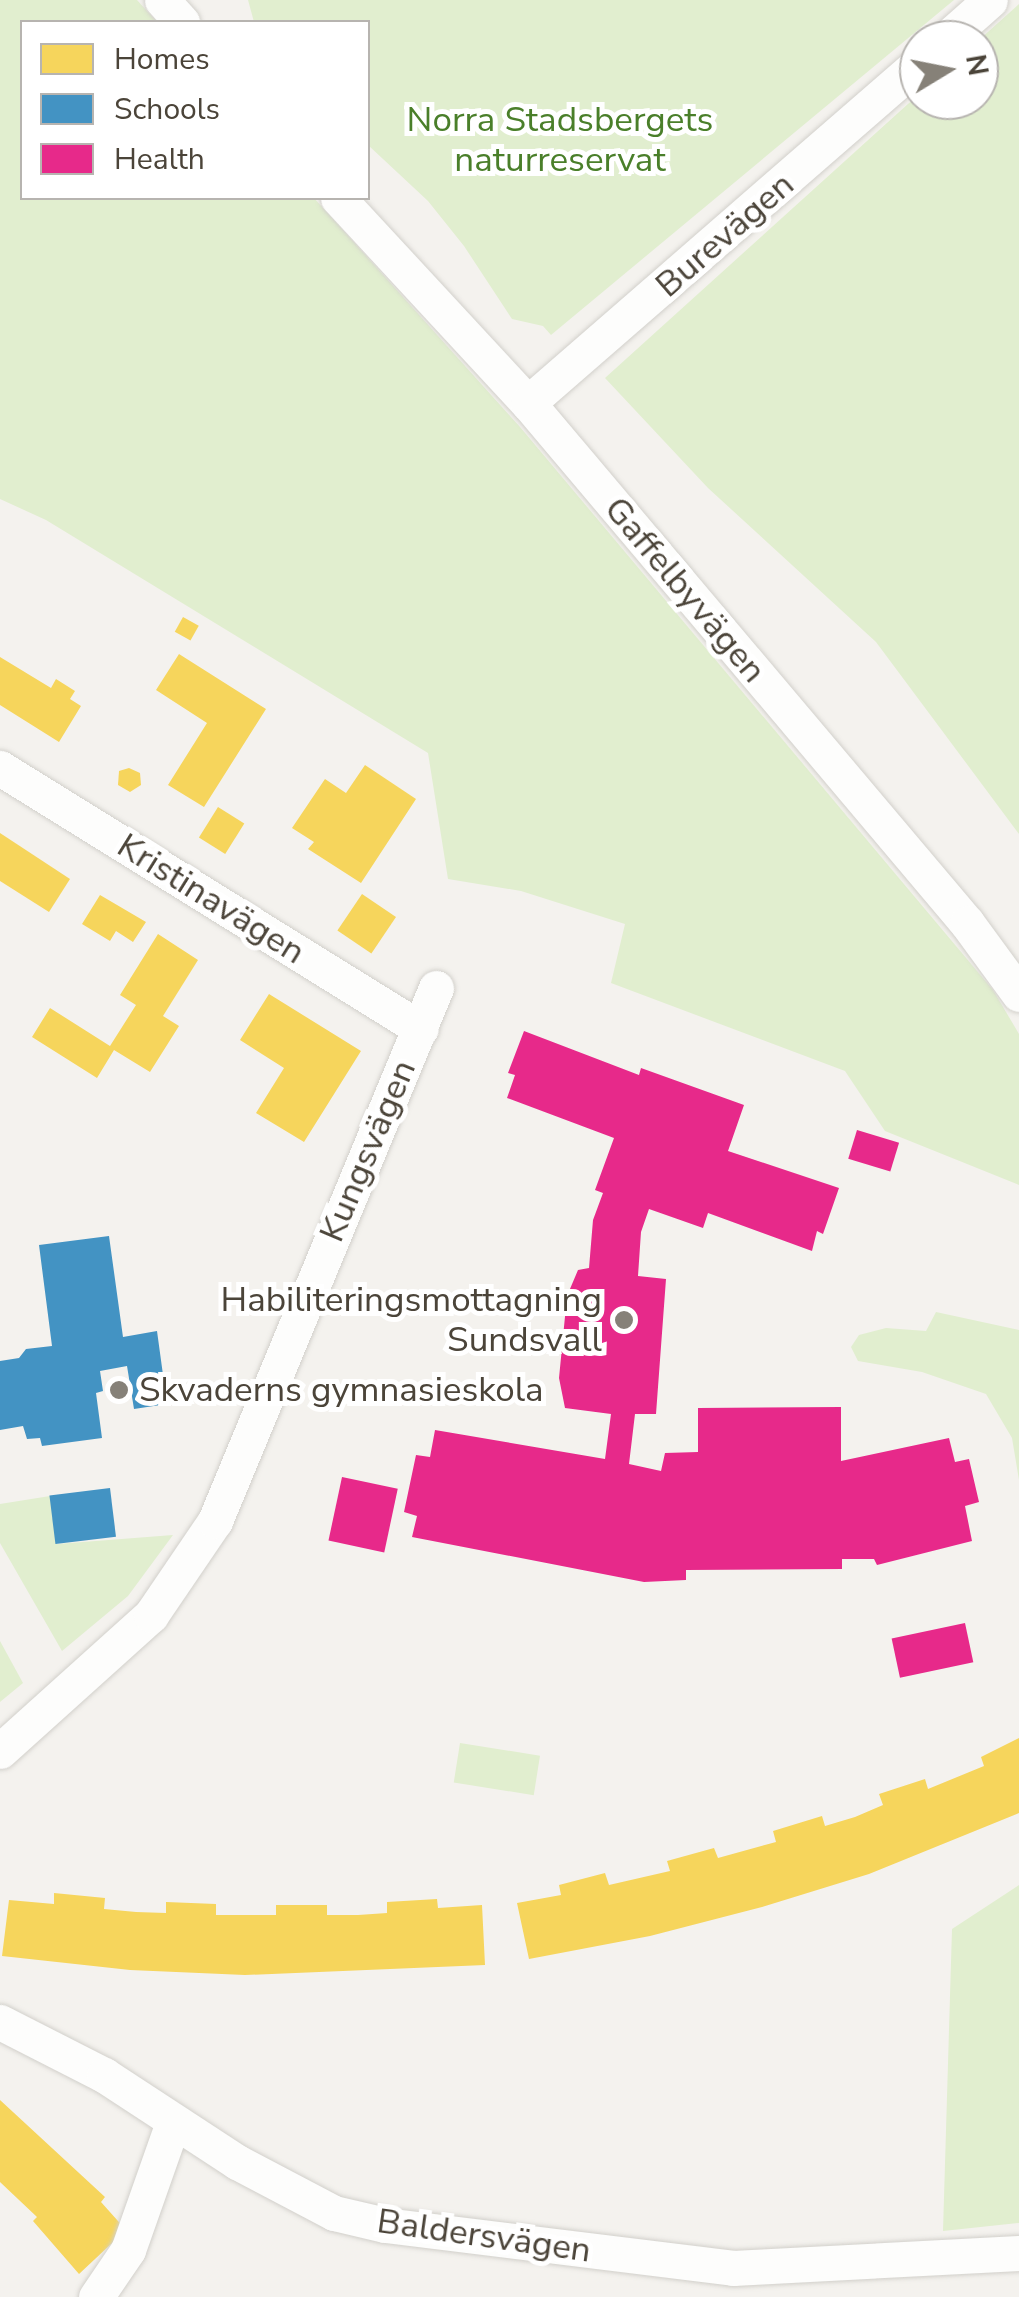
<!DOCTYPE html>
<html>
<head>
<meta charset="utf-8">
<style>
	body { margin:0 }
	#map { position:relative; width:1019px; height:2297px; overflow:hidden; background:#f4f2ee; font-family:"Nunito Sans",sans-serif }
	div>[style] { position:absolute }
	.green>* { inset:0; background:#e1eecf; transform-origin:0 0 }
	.homes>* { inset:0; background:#f6d55c; transform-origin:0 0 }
	.schools>* { inset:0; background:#4393c3; transform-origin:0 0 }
	.health>* { inset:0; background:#e7298a; transform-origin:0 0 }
	.roads { filter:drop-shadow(0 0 2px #d2d0cb) drop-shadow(0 0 2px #d2d0cb) }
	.minor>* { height:35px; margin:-17.5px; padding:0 17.5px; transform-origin:17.5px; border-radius:17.5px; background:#fdfdfc }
	.dots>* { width:28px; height:28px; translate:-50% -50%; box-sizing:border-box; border:5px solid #fff; border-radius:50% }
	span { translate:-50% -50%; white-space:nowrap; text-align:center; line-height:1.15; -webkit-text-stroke:10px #fff; paint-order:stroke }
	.park-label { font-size:35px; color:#4a7f2a }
	.street-label { font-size:35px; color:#4b4439 }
	.poi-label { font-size:35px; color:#4b4439 }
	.right { translate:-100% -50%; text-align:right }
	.left { translate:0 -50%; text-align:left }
	.legend { position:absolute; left:20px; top:20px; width:350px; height:180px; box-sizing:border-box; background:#fff; border:2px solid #b7b4b0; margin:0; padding:12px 18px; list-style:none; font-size:30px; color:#4b4439 }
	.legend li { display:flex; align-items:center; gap:20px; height:50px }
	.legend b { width:50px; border:2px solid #b7b4b0 }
	.north { position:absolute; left:899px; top:20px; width:100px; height:100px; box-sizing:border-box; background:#fff; border:2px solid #b7b4b0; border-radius:50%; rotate:80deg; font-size:28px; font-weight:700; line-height:40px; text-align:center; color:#4b4439 }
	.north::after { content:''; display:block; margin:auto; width:35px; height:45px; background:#868178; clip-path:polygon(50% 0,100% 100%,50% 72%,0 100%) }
</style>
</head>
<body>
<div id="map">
	<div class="green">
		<i style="clip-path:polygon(0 0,137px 0,157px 22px,22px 22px,22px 198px,314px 198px,520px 427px,993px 990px,1019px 1034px,1019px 1185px,885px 1131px,845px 1071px,611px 983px,625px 924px,521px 891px,448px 879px,428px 753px,46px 520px,0 499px)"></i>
		<i style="clip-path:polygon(248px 0,954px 0,551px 335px,543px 326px,512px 319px,464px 246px,428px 201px,368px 145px,368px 22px,254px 22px)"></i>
		<i style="clip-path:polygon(1019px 4px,1019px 834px,876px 642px,708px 488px,605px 378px,919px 94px,919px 100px,979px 100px,979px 40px)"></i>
		<i style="clip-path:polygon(936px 1312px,1019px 1330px,1019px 1480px,1012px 1438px,986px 1394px,922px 1372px,858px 1361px,851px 1347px,859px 1335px,886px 1328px,926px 1331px)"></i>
		<i style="clip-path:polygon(50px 1496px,57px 1544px,173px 1535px,128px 1596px,62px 1651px,0 1543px,0 1504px)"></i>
		<i style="clip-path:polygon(0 1641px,23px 1683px,0 1702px)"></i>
		<i style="left:460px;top:1743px;width:81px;height:40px;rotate:9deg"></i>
		<i style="clip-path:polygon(1019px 1885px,1019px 2223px,943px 2231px,952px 1929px)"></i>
	</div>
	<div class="homes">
		<i style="left:183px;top:617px;width:18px;height:17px;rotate:29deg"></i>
		<i style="clip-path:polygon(179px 654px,266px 709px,204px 807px,168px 785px,207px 723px,156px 690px)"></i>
		<i style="clip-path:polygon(0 657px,51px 688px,56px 679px,75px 691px,70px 699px,81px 706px,59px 742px,0 705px)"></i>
		<i style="clip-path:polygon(365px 765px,416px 799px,361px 883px,308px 849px,314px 842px,292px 828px,325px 779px,346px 793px)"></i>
		<i style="clip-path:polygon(129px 768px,140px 773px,141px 785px,130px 792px,118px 785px,119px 771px)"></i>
		<i style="left:218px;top:807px;width:31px;height:36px;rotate:32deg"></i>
		<i style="clip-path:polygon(0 833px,70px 879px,49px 912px,0 881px)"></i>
		<i style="left:362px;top:894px;width:41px;height:44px;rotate:34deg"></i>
		<i style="clip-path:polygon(100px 895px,146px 922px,133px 942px,116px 931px,110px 941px,82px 924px)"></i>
		<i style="clip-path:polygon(158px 934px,198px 960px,163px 1016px,179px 1026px,150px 1072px,114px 1050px,97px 1078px,32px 1037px,50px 1008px,110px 1046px,136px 1005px,120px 995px)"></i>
		<i style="clip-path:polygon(269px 994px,361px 1051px,304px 1142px,256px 1113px,284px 1068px,240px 1040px)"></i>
		<i style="clip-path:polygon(1019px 1738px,1019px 1813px,869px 1874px,762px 1907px,650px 1936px,529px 1959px,517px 1903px,561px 1895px,559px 1885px,605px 1873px,609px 1885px,670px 1871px,667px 1861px,714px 1848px,718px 1858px,776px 1842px,773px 1831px,822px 1816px,825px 1826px,855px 1817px,883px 1805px,879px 1794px,925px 1779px,928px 1789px,984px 1766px,981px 1757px)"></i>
		<i style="clip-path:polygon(54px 1893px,105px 1898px,104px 1909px,136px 1912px,166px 1913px,166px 1902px,216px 1904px,216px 1915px,276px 1915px,276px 1905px,327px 1905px,327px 1915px,358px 1915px,387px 1913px,387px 1902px,437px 1899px,438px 1908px,482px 1905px,485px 1965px,245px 1975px,130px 1970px,2px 1956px,9px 1900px,54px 1904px)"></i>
		<i style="clip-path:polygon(0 2100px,105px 2197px,101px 2202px,126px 2230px,79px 2274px,33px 2221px,37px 2217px,0 2182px)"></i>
	</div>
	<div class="schools">
		<i style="clip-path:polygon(109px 1236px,123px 1337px,157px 1331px,167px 1404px,134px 1409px,127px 1366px,100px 1371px,103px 1391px,96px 1393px,102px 1438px,42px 1446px,40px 1438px,27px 1439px,23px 1426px,0 1430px,0 1361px,19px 1358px,26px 1349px,52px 1346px,39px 1245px)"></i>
		<i style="left:110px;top:1488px;width:49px;height:61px;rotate:83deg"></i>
	</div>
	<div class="health">
		<i style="clip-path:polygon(524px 1031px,639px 1075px,641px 1068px,744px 1105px,728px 1151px,839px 1188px,823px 1234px,817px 1231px,812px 1251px,708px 1213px,703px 1228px,649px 1209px,641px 1232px,638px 1276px,666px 1279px,656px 1414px,635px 1414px,629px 1464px,661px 1471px,665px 1453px,698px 1452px,698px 1408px,841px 1407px,841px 1461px,949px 1438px,955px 1462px,969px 1459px,979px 1502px,965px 1506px,972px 1541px,877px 1565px,874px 1559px,842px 1559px,842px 1569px,686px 1570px,686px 1580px,644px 1582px,412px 1537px,417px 1516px,404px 1512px,416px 1455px,430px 1457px,435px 1430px,605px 1459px,611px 1414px,565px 1408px,559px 1378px,567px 1296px,578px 1270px,589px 1268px,593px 1220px,603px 1193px,595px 1190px,614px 1138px,507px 1098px,515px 1075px,508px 1073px)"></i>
		<i style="left:857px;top:1130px;width:44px;height:30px;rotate:17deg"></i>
		<i style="left:342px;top:1477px;width:57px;height:65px;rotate:12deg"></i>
		<i style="left:965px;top:1623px;width:40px;height:75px;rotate:78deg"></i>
	</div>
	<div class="roads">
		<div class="minor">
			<i style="left:162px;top:0;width:30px;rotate:48deg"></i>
			<i style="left:945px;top:40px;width:60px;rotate:-41.6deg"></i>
			<i style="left:338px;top:198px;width:280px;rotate:47.2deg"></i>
			<i style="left:528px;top:403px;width:681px;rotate:49.83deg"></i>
			<i style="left:967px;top:923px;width:88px;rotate:53.8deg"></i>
			<i style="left:528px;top:403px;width:518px;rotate:-41.01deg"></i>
			<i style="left:0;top:768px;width:495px;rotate:31.8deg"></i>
			<i style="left:0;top:1751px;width:203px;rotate:-42deg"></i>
			<i style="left:151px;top:1615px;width:114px;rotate:-55.8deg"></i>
			<i style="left:215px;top:1521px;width:577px;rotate:-67.48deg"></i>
			<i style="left:0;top:2022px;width:117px;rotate:27deg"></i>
			<i style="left:104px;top:2075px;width:159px;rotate:33.2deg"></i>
			<i style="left:237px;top:2162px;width:110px;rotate:27.7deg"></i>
			<i style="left:334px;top:2213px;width:52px;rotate:13.2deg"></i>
			<i style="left:385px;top:2225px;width:351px;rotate:7deg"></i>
			<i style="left:733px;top:2268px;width:286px;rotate:-3deg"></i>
			<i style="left:96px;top:2297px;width:57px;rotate:-55.8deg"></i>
			<i style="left:128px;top:2250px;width:136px;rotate:-70.6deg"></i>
		</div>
	</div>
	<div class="dots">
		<i style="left:624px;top:1320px;background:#868178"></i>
		<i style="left:119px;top:1390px;background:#868178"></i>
	</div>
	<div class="park-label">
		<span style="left:560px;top:140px">Norra Stadsbergets<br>naturreservat</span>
	</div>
	<div class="street-label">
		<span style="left:725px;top:235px;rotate:-41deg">Burevägen</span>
		<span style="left:685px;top:590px;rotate:50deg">Gaffelbyvägen</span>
		<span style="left:211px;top:899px;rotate:32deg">Kristinavägen</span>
		<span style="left:368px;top:1151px;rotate:-67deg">Kungsvägen</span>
		<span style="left:484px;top:2236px;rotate:8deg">Baldersvägen</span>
	</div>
	<div class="poi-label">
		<span class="right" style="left:602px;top:1320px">Habiliteringsmottagning<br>Sundsvall</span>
		<span class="left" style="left:139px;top:1390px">Skvaderns gymnasieskola</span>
	</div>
	<ul class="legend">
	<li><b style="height:28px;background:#f6d55c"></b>Homes</li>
	<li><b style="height:28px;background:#4393c3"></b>Schools</li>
	<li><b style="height:28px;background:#e7298a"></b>Health</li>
	</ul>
	<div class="north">N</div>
</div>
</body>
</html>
